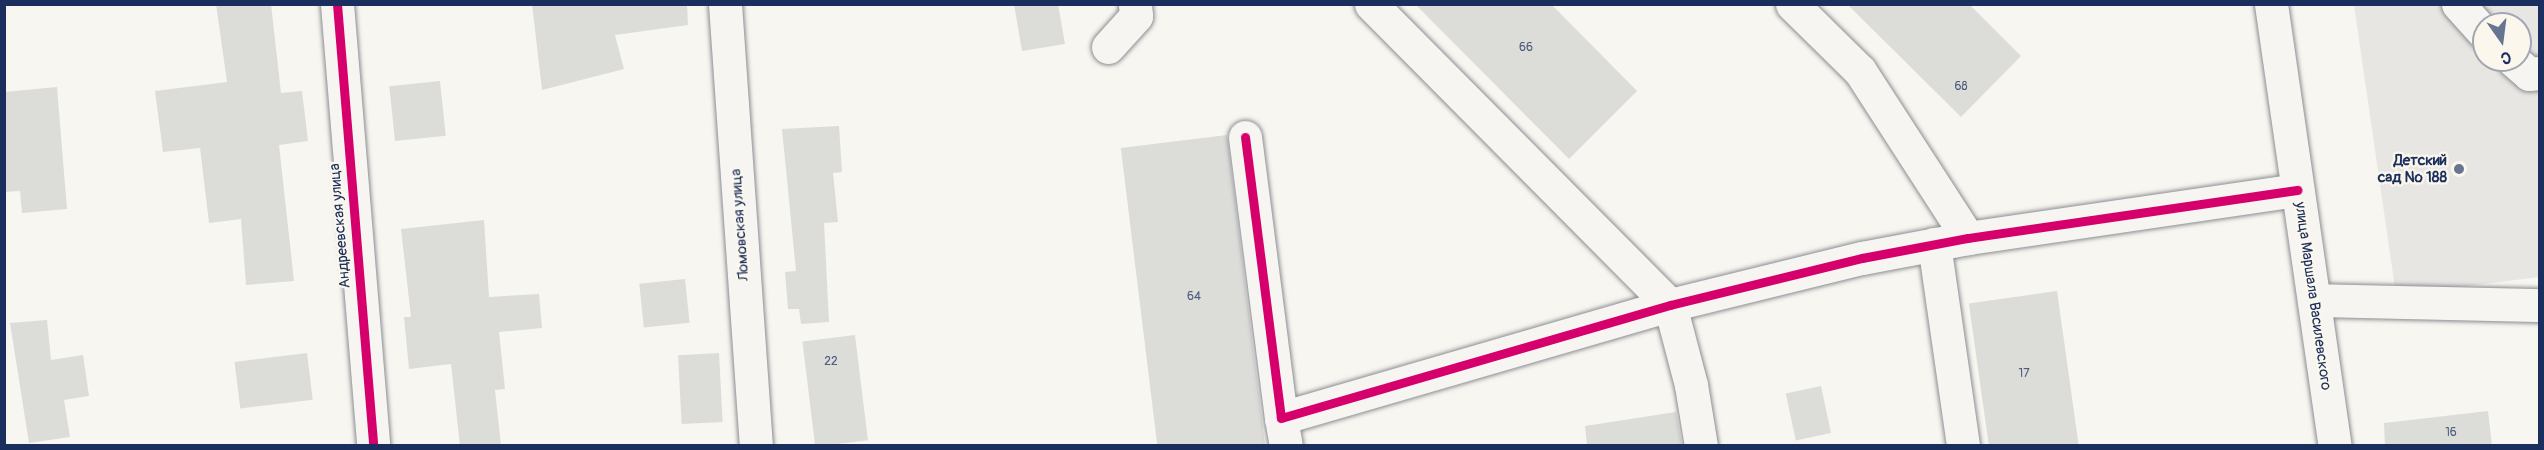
<!DOCTYPE html>
<html>
<head>
<meta charset="utf-8">
<style>
	body { margin:0 }
	#map { position:relative; width:2544px; height:450px; overflow:hidden; background:#f8f6f0; font-family:Pangolin,sans-serif }
	div>[style] { position:absolute }
	.built>* { inset:0; background:#e7e6e2 }
	.building>* { inset:0; background:#dcdcd9; transform-origin:0 0 }
	.roads { filter:drop-shadow(0 0 2px #8b8e94) drop-shadow(0 0 2px #8b8e94) }
	.minor>* { height:33px; margin:-16.5px; padding:0 16.5px; transform-origin:16.5px; border-radius:16.5px; background:#f6f5f1 }
	.cycleway>* { height:9px; margin:-4.5px; padding:0 4.5px; transform-origin:4.5px; border-radius:4.5px; background:#d6006c }
	.dots>* { width:16px; height:16px; translate:-50% -50%; box-sizing:border-box; border:3px solid #fbf7ec; border-radius:50% }
	span { translate:-50% -50%; white-space:nowrap; text-align:center; line-height:1.15; -webkit-text-stroke:4.5px #fbf7ec; paint-order:stroke }
	.number-label { font-size:12px; color:#4b5a7d }
	.number-label span { -webkit-text-stroke-width:0 }
	.poi-label { font-size:15px; color:#1b2f5e; font-weight:700 }
	.right { translate:-100% -50%; text-align:right }
	.street-label { font-size:15px; color:#1b2f5e }
	.frame { position:absolute; inset:0; border:6px solid #1b2f5e; pointer-events:none }
	.north { position:absolute; left:2472px; top:12px; width:60px; height:60px; box-sizing:border-box; background:#fbf7ec; border:2px solid #a1a7b3; border-radius:50%; rotate:166deg; font-size:16px; font-weight:700; line-height:24px; text-align:center; color:#1b2f5e }
	.north::after { content:''; display:block; margin:auto; width:21px; height:27px; background:#687591; clip-path:polygon(50% 0,100% 100%,50% 72%,0 100%) }
</style>
</head>
<body>
<div id="map">
	<div class="built">
		<i style="clip-path:polygon(evenodd,2354px 5px,2539px 5px,2539px 277px,2396px 295px,2354px 5px,2484px 24px,2520px 24px,2520px 60px,2484px 60px,2484px 24px)"></i>
	</div>
	<div class="building">
		<i style="clip-path:polygon(216px 4px,271px 4px,281px 93px,302px 91px,308px 141px,279px 145px,294px 281px,246px 285px,241px 219px,209px 223px,200px 148px,163px 152px,155px 91px,227px 82px)"></i>
		<i style="clip-path:polygon(532px 4px,687px 4px,688px 25px,615px 35px,624px 69px,542px 90px)"></i>
		<i style="clip-path:polygon(1014px 4px,1058px 4px,1065px 44px,1022px 51px)"></i>
		<i style="clip-path:polygon(1415px 4px,1551px 4px,1637px 91px,1569px 159px)"></i>
		<i style="clip-path:polygon(1847px 4px,1969px 4px,2021px 56px,1961px 117px)"></i>
		<i style="left:440px;top:81px;width:55px;height:51px;rotate:84deg"></i>
		<i style="clip-path:polygon(57px 87px,67px 209px,22px 213px,20px 191px,4px 192px,4px 92px)"></i>
		<i style="clip-path:polygon(839px 126px,842px 172px,833px 173px,838px 222px,824px 223px,829px 322px,801px 324px,799px 309px,788px 309px,785px 272px,796px 271px,782px 129px)"></i>
		<i style="left:1227px;top:135px;width:314px;height:107px;rotate:83deg"></i>
		<i style="clip-path:polygon(484px 220px,489px 297px,539px 294px,542px 328px,499px 332px,505px 389px,495px 390px,501px 446px,460px 446px,451px 364px,409px 369px,404px 317px,411px 317px,401px 229px)"></i>
		<i style="left:685px;top:279px;width:44px;height:46px;rotate:84deg"></i>
		<i style="left:2057px;top:291px;width:157px;height:89px;rotate:82deg"></i>
		<i style="clip-path:polygon(47px 320px,51px 360px,83px 355px,89px 396px,64px 400px,70px 437px,29px 443px,10px 323px)"></i>
		<i style="left:855px;top:335px;width:106px;height:53px;rotate:83deg"></i>
		<i style="left:307px;top:353px;width:47px;height:73px;rotate:83deg"></i>
		<i style="left:719px;top:353px;width:69px;height:41px;rotate:87deg"></i>
		<i style="left:1821px;top:386px;width:48px;height:36px;rotate:78deg"></i>
		<i style="clip-path:polygon(2488px 411px,2492px 446px,2385px 446px,2384px 423px)"></i>
		<i style="clip-path:polygon(1676px 412px,1682px 446px,1587px 446px,1585px 426px)"></i>
	</div>
	<div class="roads">
		<div class="minor">
			<i style="left:337px;top:4px;width:443px;rotate:85.3deg"></i>
			<i style="left:725px;top:4px;width:443px;rotate:86deg"></i>
			<i style="left:1371px;top:4px;width:424px;rotate:45.2deg"></i>
			<i style="left:1670px;top:305px;width:83px;rotate:75.3deg"></i>
			<i style="left:1691px;top:385px;width:62px;rotate:80.7deg"></i>
			<i style="left:1792px;top:4px;width:95px;rotate:44.6deg"></i>
			<i style="left:1860px;top:71px;width:199px;rotate:57.1deg"></i>
			<i style="left:2271px;top:4px;width:447px;rotate:81.8deg"></i>
			<i style="left:2458px;top:4px;width:39px;rotate:48deg"></i>
			<i style="left:1108px;top:47px;width:42px;rotate:-47.9deg"></i>
			<i style="left:1136px;top:16px;width:12px;rotate:-95deg"></i>
			<i style="left:2513px;top:60px;width:21px;rotate:41deg"></i>
			<i style="left:2529px;top:74px;width:11px;rotate:-5deg"></i>
			<i style="left:1245px;top:137px;width:283px;rotate:82.7deg"></i>
			<i style="left:1281px;top:418px;width:405px;rotate:-16.2deg"></i>
			<i style="left:1670px;top:305px;width:198px;rotate:-13.8deg"></i>
			<i style="left:1862px;top:258px;width:108px;rotate:-10.7deg"></i>
			<i style="left:1968px;top:238px;width:333px;rotate:-8.3deg"></i>
			<i style="left:1934px;top:244px;width:204px;rotate:81.8deg"></i>
			<i style="left:2314px;top:300px;width:226px;rotate:1.3deg"></i>
			<i style="left:1281px;top:418px;width:28px;rotate:80deg"></i>
		</div>
	</div>
	<div class="cycleway">
		<i style="left:337px;top:4px;width:443px;rotate:85.3deg"></i>
		<i style="left:1245px;top:137px;width:283px;rotate:82.7deg"></i>
		<i style="left:1281px;top:418px;width:405px;rotate:-16.2deg"></i>
		<i style="left:1670px;top:305px;width:198px;rotate:-13.8deg"></i>
		<i style="left:1862px;top:258px;width:108px;rotate:-10.7deg"></i>
		<i style="left:1968px;top:238px;width:333px;rotate:-8.3deg"></i>
	</div>
	<div class="dots">
		<i style="left:2459px;top:169px;background:#687591"></i>
	</div>
	<div class="number-label">
		<span style="left:1526px;top:48px">66</span>
		<span style="left:1961px;top:87px">68</span>
		<span style="left:1194px;top:297px">64</span>
		<span style="left:831px;top:362px">22</span>
		<span style="left:2024px;top:374px">17</span>
		<span style="left:2451px;top:433px">16</span>
	</div>
	<div class="poi-label">
		<span class="right" style="left:2447px;top:169px">Детский<br>сад № 188</span>
	</div>
	<div class="street-label">
		<span style="left:740px;top:225px;rotate:-94deg">Ломовская улица</span>
		<span style="left:340px;top:226px;rotate:-95deg">Андреевская улица</span>
		<span style="left:2313px;top:296px;rotate:82deg">улица Маршала Василевского</span>
	</div>
	<div class="frame"></div>
	<div class="north">С</div>
</div>
</body>
</html>
